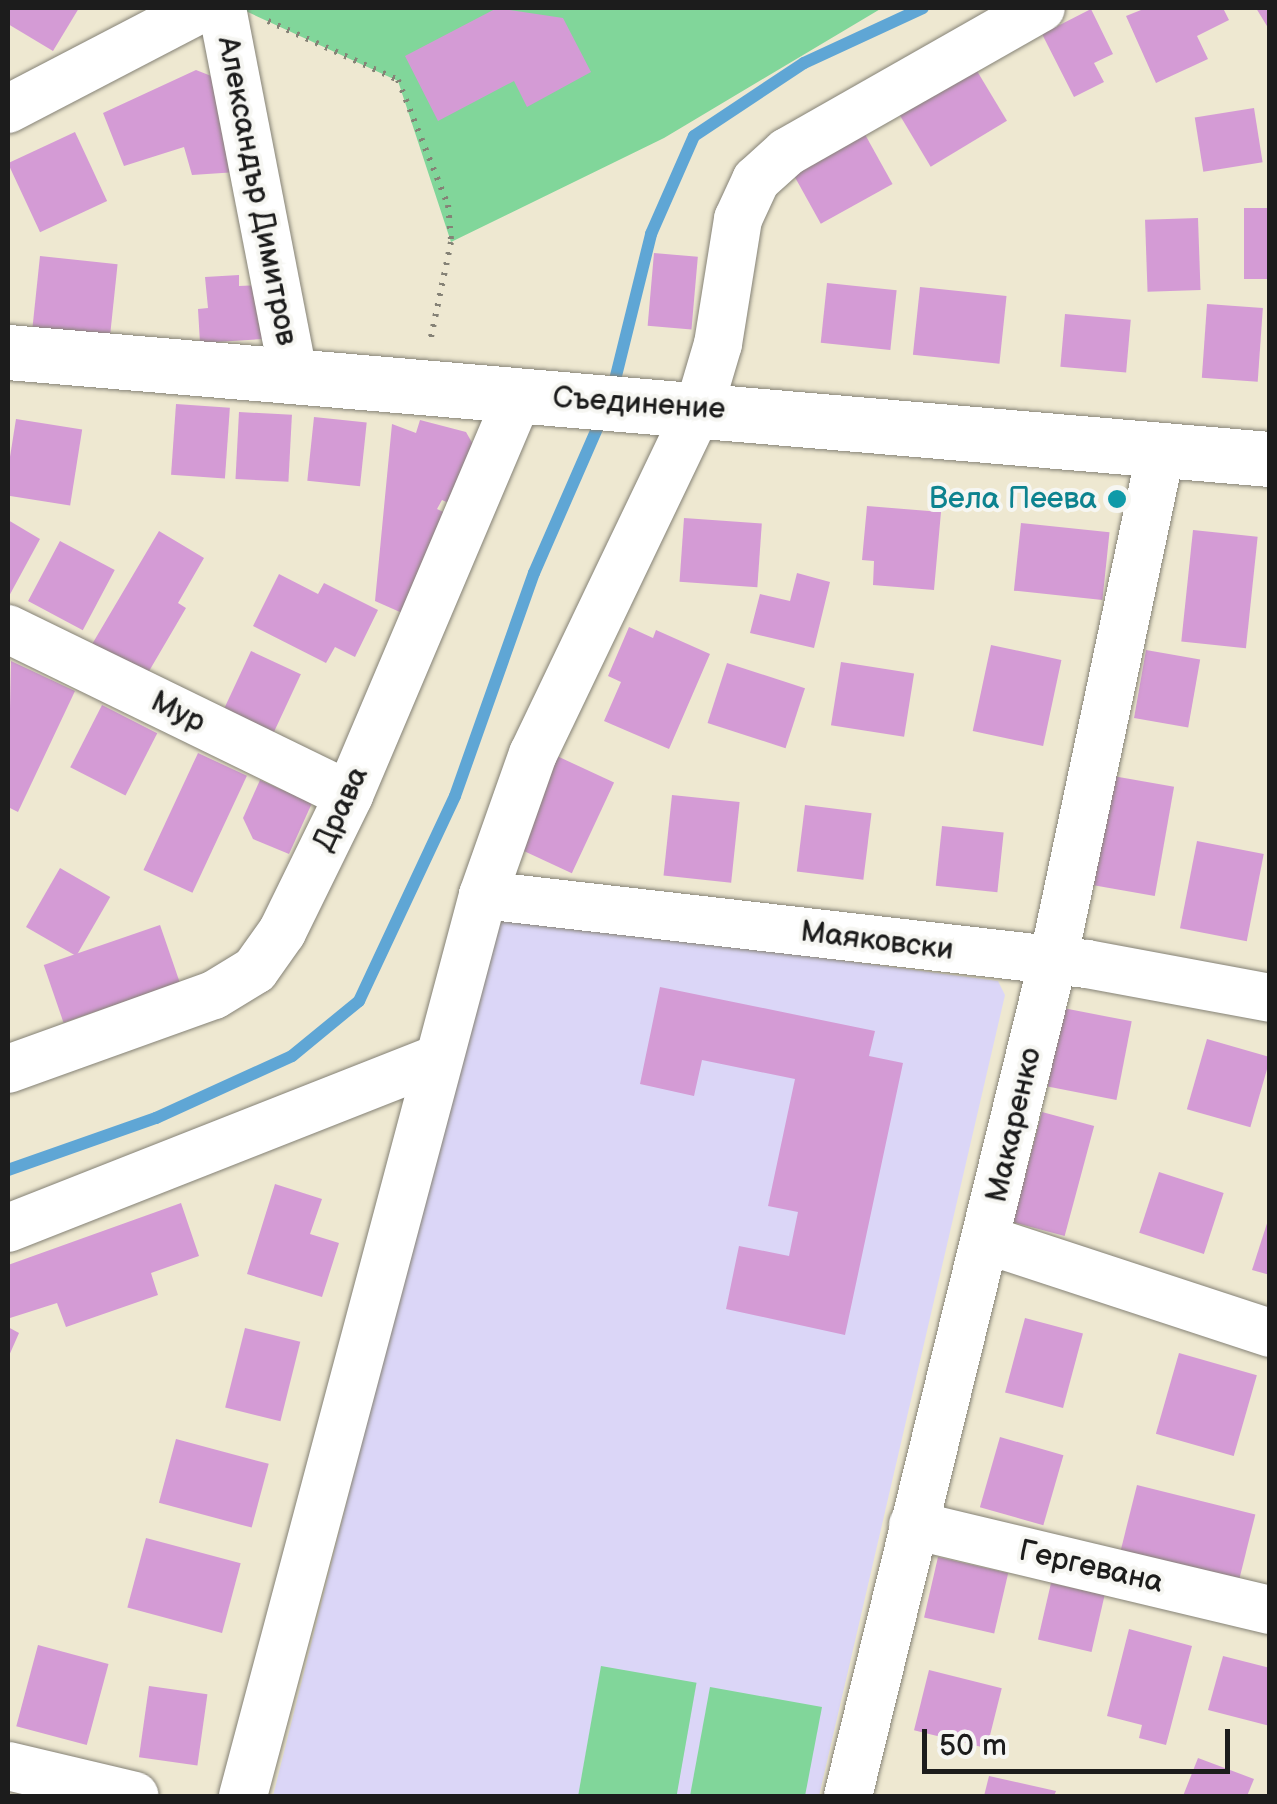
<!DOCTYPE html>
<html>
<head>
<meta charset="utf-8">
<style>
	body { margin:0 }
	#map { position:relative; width:1277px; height:1804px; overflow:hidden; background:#eee8d1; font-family:"Balsamiq Sans",sans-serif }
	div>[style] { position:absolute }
	.built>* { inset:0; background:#dbd6f7 }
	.green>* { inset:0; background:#81d69a; transform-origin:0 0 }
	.stream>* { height:12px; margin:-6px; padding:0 6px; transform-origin:6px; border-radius:6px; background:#5fa6d5 }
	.building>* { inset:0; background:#d49bd5; transform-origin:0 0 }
	.path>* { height:6px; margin-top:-3px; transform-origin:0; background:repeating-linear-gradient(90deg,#858276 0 2.5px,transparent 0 10.5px) }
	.roads { filter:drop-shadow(0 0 2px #858276) drop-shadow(0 0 2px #858276) }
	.street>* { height:48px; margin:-24px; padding:0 24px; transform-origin:24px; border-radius:24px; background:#fff }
	.secondary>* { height:55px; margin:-27.5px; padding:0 27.5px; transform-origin:27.5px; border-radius:27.5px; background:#fff }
	.dots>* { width:28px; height:28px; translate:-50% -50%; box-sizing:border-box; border:5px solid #f6f6f2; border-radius:50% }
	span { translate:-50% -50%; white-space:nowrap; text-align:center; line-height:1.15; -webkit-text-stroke:8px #f6f6f2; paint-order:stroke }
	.street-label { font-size:30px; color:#1c1c1c }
	.culture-label { font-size:30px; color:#0d838f }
	.right { translate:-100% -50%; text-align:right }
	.frame { position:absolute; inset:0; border:10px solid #1c1c1c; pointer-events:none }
	.scale { position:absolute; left:922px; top:1729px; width:308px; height:45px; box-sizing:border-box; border:5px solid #1c1c1c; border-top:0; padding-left:12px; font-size:30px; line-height:35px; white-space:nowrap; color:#1c1c1c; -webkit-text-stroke:8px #f6f6f2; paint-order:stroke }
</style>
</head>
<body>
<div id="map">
	<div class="built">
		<i style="clip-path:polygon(494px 915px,998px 981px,1005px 995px,819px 1796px,273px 1796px)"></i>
	</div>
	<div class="green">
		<i style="clip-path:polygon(239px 8px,882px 8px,664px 138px,451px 242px,398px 81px)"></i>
		<i style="left:601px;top:1666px;width:97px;height:132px;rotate:10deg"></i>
		<i style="clip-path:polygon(710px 1687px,822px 1707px,805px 1796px,690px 1796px)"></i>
	</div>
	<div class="stream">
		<i style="left:613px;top:388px;width:159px;rotate:-76.1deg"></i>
		<i style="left:651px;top:234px;width:107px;rotate:-66.3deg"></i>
		<i style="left:694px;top:136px;width:132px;rotate:-33.6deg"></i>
		<i style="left:804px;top:63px;width:131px;rotate:-24.8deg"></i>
		<i style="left:8px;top:1170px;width:157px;rotate:-19.4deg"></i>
		<i style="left:156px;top:1118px;width:149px;rotate:-24.5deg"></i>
		<i style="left:292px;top:1056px;width:87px;rotate:-39.4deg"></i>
		<i style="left:359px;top:1001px;width:226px;rotate:-64.9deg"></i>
		<i style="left:455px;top:796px;width:237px;rotate:-70.5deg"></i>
		<i style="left:534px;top:573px;width:170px;rotate:-66.4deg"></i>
	</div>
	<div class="building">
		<i style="clip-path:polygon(8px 8px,79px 8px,53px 51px,8px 24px)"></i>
		<i style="clip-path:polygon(497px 8px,563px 18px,591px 72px,527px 107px,514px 81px,438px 121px,405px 56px)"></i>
		<i style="clip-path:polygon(1146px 8px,1223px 8px,1229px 20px,1197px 36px,1208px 59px,1156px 83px,1126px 16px)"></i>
		<i style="clip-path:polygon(1256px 8px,1270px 8px,1270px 31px)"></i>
		<i style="clip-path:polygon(1091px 9px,1113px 54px,1094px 63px,1104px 82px,1074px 97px,1042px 34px)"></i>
		<i style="left:974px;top:66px;width:64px;height:89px;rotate:59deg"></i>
		<i style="clip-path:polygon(196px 70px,219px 79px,237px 172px,192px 175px,184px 147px,124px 166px,103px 113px)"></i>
		<i style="left:1254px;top:108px;width:55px;height:60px;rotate:81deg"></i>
		<i style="left:862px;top:129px;width:63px;height:82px;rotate:61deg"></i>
		<i style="left:75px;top:132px;width:76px;height:74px;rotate:65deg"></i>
		<i style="left:1270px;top:208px;width:71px;height:26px;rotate:90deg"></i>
		<i style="left:1198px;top:218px;width:72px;height:53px;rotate:88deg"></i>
		<i style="left:654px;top:253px;width:44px;height:73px;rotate:5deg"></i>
		<i style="left:40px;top:256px;width:78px;height:75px;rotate:6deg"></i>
		<i style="clip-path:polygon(239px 275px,239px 286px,260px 285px,263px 339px,200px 343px,198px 309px,208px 308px,205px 277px)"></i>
		<i style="left:827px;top:283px;width:70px;height:60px;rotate:6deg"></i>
		<i style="left:920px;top:287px;width:87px;height:68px;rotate:6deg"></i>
		<i style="left:1207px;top:304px;width:56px;height:74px;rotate:4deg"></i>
		<i style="left:1065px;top:314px;width:66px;height:53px;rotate:5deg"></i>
		<i style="left:176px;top:404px;width:54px;height:71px;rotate:4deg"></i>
		<i style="left:239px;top:412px;width:53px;height:67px;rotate:3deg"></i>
		<i style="left:314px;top:417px;width:53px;height:64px;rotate:6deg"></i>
		<i style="left:16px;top:419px;width:67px;height:77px;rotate:9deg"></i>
		<i style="clip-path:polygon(420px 420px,466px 432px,479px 455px,457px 507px,442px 500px,437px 509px,454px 517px,409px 616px,375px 601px,392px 424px,416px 433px)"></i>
		<i style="clip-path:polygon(867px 506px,941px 512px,934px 590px,873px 585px,874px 561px,862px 560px)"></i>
		<i style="left:684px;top:518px;width:78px;height:64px;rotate:4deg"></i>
		<i style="clip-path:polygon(8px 520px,40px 539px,8px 598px)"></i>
		<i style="left:1021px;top:523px;width:89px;height:68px;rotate:6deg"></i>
		<i style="left:1193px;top:530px;width:65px;height:112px;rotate:6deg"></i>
		<i style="clip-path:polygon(159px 531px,204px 558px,178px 603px,186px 608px,145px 678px,91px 646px)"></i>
		<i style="left:60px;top:541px;width:62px;height:68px;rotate:28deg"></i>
		<i style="clip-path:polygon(797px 573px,830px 582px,814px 648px,750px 633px,760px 594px,790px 601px)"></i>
		<i style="clip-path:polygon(279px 574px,318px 594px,324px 583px,378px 610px,355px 657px,335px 647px,326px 663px,253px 626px)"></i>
		<i style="clip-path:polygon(629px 627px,653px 638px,656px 630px,710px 654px,669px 749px,604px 721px,621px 682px,608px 676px)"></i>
		<i style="left:991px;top:645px;width:72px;height:88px;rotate:12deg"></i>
		<i style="left:1146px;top:650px;width:55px;height:69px;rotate:10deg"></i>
		<i style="left:251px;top:651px;width:55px;height:73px;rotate:25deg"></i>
		<i style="clip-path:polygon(11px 661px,75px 691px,18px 812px,8px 807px)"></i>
		<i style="left:841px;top:662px;width:74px;height:64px;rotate:9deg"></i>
		<i style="left:727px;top:663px;width:82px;height:63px;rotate:18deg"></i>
		<i style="left:102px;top:705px;width:62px;height:70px;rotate:27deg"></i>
		<i style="left:198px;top:753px;width:54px;height:129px;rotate:25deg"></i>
		<i style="left:557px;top:756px;width:63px;height:100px;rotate:25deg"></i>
		<i style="left:1113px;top:776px;width:62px;height:111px;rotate:10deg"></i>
		<i style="clip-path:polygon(260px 780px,312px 803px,289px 854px,253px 839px,243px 818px)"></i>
		<i style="left:672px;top:795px;width:68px;height:81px;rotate:6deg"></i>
		<i style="left:805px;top:805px;width:67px;height:67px;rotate:7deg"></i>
		<i style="left:942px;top:826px;width:62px;height:60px;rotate:6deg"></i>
		<i style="left:1197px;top:841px;width:68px;height:89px;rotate:11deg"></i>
		<i style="left:60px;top:868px;width:58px;height:68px;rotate:30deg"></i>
		<i style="left:160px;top:925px;width:61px;height:123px;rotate:71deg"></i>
		<i style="clip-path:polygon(660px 987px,875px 1031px,869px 1056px,903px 1063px,845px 1335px,726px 1309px,739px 1246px,789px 1256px,798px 1212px,768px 1206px,795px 1079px,702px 1060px,694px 1096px,640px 1084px)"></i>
		<i style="left:1063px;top:1008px;width:70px;height:80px;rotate:11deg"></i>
		<i style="left:1207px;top:1039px;width:66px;height:73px;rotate:16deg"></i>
		<i style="left:1042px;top:1112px;width:54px;height:114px;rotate:15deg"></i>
		<i style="left:1159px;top:1172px;width:68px;height:64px;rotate:18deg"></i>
		<i style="clip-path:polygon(275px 1184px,322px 1199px,310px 1234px,339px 1243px,322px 1297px,247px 1274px)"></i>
		<i style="clip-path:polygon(181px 1203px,199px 1256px,151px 1273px,158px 1295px,66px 1327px,57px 1303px,10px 1318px,8px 1265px)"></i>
		<i style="clip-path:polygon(1270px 1214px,1270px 1275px,1252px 1270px)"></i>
		<i style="left:1025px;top:1318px;width:60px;height:77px;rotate:15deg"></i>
		<i style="clip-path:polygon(8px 1327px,19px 1333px,8px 1358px)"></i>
		<i style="left:245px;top:1328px;width:57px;height:82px;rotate:14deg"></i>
		<i style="left:1179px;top:1353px;width:81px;height:84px;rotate:16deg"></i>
		<i style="left:1000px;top:1437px;width:66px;height:73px;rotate:16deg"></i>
		<i style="left:176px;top:1439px;width:96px;height:66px;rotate:15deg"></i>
		<i style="left:1137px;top:1485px;width:122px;height:70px;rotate:14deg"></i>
		<i style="left:146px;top:1538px;width:98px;height:72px;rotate:15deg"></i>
		<i style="left:938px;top:1557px;width:72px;height:62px;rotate:13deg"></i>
		<i style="left:1051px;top:1583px;width:55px;height:58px;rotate:13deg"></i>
		<i style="clip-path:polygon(1129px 1629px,1192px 1646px,1166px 1745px,1139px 1738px,1142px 1725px,1107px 1716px)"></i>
		<i style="left:38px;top:1645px;width:73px;height:84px;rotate:15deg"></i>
		<i style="clip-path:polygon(1223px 1656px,1270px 1668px,1270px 1726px,1208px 1710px)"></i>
		<i style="left:929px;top:1670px;width:75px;height:62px;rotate:14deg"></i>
		<i style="left:149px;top:1686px;width:59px;height:72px;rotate:8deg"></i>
		<i style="clip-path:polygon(1198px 1758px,1254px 1779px,1247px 1796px,1183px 1796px)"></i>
		<i style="clip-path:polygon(989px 1776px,1056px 1791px,1054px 1796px,984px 1796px)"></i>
	</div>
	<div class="path">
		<i style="left:268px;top:21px;width:143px;rotate:24.4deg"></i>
		<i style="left:398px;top:80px;width:135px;rotate:68.2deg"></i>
		<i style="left:448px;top:205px;width:37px;rotate:85deg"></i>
		<i style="left:451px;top:242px;width:102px;rotate:101.9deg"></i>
	</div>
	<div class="roads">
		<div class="street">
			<i style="left:222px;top:8px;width:373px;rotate:79deg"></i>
			<i style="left:8px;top:109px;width:219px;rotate:-27.5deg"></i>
			<i style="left:8px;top:629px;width:379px;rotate:26deg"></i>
			<i style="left:483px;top:895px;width:608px;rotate:6.52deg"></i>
			<i style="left:1087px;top:964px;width:186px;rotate:10.5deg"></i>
			<i style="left:8px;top:1069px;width:219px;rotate:-19.8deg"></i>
			<i style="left:214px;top:995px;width:48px;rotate:-31.4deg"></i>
			<i style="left:255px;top:970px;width:47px;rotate:-54.6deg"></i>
			<i style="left:282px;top:932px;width:153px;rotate:-63.9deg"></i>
			<i style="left:349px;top:795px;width:435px;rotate:-67deg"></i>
			<i style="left:8px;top:1228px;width:459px;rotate:-21.5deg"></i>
			<i style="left:987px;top:1240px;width:298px;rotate:18.2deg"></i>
			<i style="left:913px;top:1525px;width:367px;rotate:13.4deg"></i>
			<i style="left:8px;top:1766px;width:130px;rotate:13.3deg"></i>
			<i style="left:243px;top:1796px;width:932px;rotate:-75.08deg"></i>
			<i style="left:483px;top:895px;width:150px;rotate:-70.5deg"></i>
			<i style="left:533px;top:754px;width:384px;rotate:-64.4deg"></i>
			<i style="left:699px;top:408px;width:67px;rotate:-73.5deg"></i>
			<i style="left:718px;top:344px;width:127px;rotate:-80.9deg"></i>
			<i style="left:738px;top:219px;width:43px;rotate:-65.2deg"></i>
			<i style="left:756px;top:180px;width:42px;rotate:-42.1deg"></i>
			<i style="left:787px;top:152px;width:292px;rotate:-29.6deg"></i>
			<i style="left:848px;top:1796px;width:860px;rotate:-76.21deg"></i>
			<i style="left:1053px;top:961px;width:522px;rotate:-78.07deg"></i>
		</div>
		<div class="secondary">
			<i style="left:8px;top:352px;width:1267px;rotate:4.85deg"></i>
		</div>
	</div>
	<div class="dots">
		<i style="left:1117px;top:499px;background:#0f9aa8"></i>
	</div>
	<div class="street-label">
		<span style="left:257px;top:191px;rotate:79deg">Александър Димитров</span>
		<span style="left:639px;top:404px;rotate:4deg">Съединение</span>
		<span style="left:178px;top:712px;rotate:26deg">Мур</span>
		<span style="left:341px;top:809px;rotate:-65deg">Драва</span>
		<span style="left:877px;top:941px;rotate:7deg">Маяковски</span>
		<span style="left:1014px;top:1125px;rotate:-77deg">Макаренко</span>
		<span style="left:1091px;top:1567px;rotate:13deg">Гергевана</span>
	</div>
	<div class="culture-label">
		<span class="right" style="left:1097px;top:499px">Вела Пеева</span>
	</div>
	<div class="frame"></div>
	<div class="scale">50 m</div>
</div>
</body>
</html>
